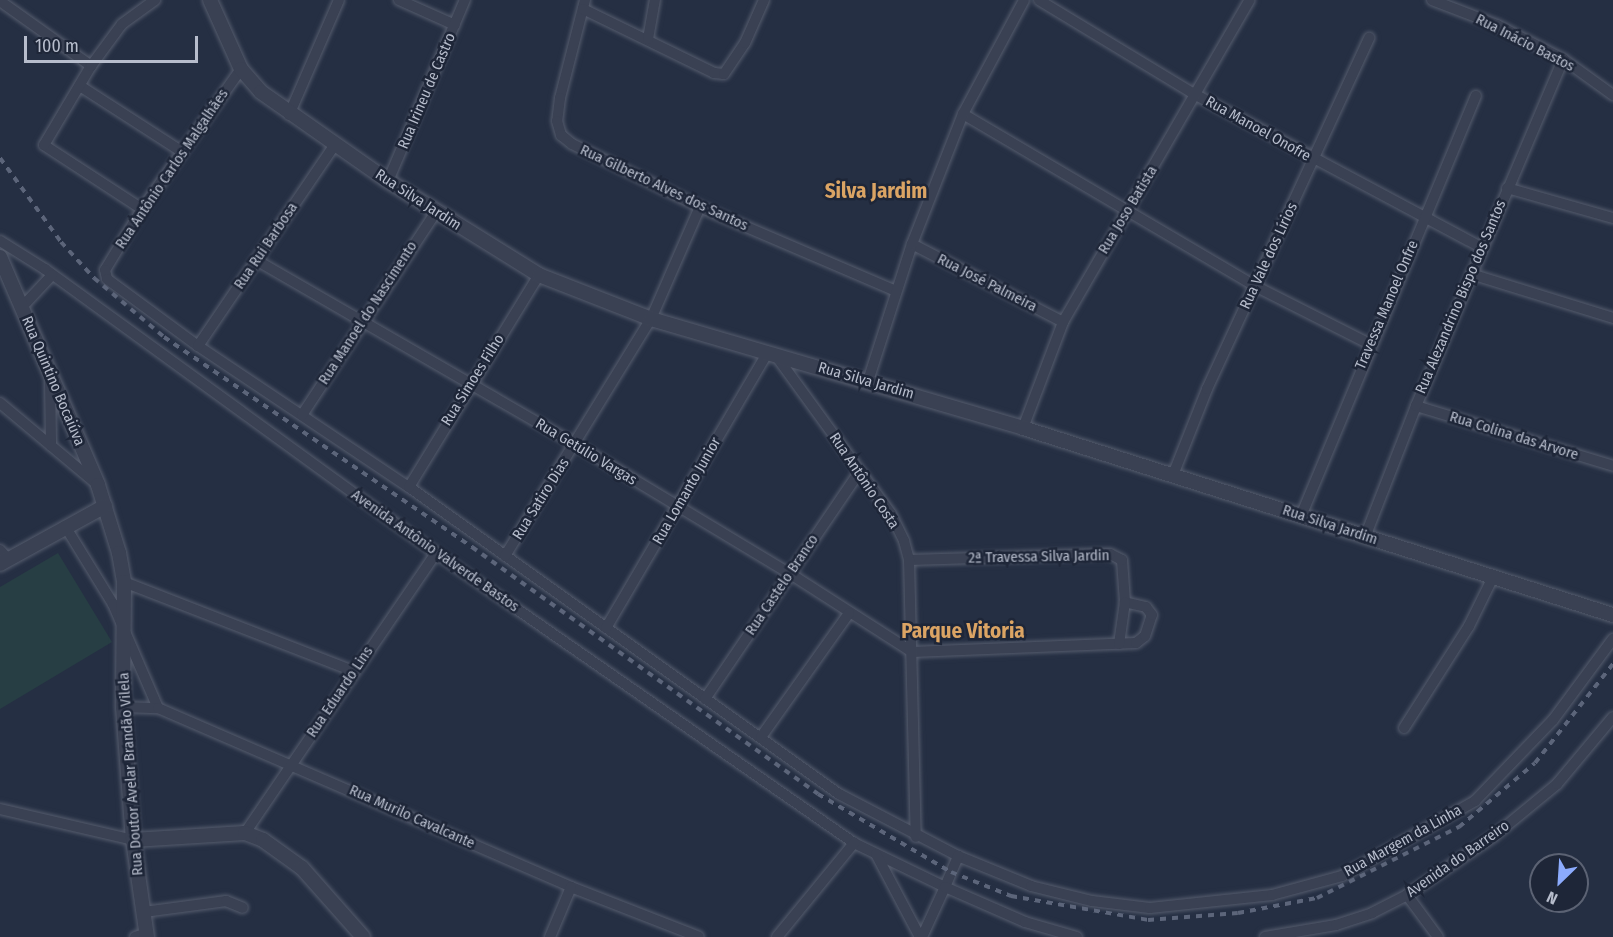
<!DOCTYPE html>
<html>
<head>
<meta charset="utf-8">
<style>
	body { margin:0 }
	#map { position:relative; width:1613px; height:937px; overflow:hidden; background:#252f43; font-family:"Fira Sans Condensed",sans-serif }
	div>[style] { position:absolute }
	.green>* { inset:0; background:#273e44 }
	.roads { filter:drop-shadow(0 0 2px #555c6d) drop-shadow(0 0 2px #555c6d) }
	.minor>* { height:10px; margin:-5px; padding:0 5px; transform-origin:5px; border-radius:5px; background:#3a4153 }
	.tertiary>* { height:14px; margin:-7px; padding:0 7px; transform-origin:7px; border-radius:7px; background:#3a4153 }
	.rail>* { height:4px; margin-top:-2px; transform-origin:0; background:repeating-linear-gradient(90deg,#5c657a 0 6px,transparent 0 12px) }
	span { translate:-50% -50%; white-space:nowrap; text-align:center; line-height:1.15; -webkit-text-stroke:5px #1e2638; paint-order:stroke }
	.street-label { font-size:15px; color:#b7bdcc }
	.district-label { font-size:21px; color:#dba464; font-weight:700 }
	.north { position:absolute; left:1529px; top:853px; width:60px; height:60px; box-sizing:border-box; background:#1e2638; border:2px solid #5b6273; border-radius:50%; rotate:205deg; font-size:16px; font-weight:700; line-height:24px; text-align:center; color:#b7bdcc }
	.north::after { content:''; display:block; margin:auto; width:21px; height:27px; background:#8cabfd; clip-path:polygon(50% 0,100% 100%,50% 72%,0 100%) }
	.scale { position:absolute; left:24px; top:36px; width:174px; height:27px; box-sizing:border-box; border:3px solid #b7bdcc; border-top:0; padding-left:8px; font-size:18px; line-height:21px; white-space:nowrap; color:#b7bdcc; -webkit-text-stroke:4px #1e2638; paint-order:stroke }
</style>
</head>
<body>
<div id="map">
	<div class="green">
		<i style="clip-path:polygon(58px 553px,112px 642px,0 709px,0 587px)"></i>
	</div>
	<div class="roads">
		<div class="minor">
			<i style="left:399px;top:0;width:61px;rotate:24.1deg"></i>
			<i style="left:585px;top:0;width:101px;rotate:104.3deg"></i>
			<i style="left:560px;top:98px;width:23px;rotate:97deg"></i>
			<i style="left:557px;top:121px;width:15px;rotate:74deg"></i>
			<i style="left:561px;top:135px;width:14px;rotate:39deg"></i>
			<i style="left:572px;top:144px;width:143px;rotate:26.2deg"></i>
			<i style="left:700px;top:207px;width:213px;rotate:23.2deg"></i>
			<i style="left:1039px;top:0;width:184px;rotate:31.2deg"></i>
			<i style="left:1196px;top:95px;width:324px;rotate:28.1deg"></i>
			<i style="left:1432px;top:0;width:70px;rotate:21deg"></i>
			<i style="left:1497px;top:25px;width:74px;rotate:27.3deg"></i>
			<i style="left:1563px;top:59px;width:62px;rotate:35.8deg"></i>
			<i style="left:0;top:1px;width:112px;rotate:35.5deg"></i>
			<i style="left:583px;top:9px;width:146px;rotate:26deg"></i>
			<i style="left:714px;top:73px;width:10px;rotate:6deg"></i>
			<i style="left:724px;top:74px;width:37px;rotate:-56deg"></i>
			<i style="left:745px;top:43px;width:47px;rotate:-66.2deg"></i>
			<i style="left:648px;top:39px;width:40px;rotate:-80deg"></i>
			<i style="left:241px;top:69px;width:171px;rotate:125.3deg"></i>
			<i style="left:142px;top:209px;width:71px;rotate:121.2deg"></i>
			<i style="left:105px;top:270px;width:9px;rotate:77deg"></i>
			<i style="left:107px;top:279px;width:113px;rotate:36.4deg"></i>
			<i style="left:198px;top:346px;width:254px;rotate:33.8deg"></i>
			<i style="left:409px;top:487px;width:528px;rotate:35.53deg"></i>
			<i style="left:839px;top:794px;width:134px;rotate:27.5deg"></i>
			<i style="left:958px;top:856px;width:79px;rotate:22.3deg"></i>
			<i style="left:1031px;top:886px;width:63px;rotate:13.8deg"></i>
			<i style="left:1092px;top:901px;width:58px;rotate:6.9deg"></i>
			<i style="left:1150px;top:908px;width:123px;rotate:-6.1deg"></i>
			<i style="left:1272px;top:895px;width:73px;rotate:-15.2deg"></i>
			<i style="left:1342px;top:876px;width:153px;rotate:-29.4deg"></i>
			<i style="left:1475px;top:801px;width:112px;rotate:-46.1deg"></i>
			<i style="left:1553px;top:720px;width:101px;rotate:-53.5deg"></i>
			<i style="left:80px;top:86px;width:120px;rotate:32.8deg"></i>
			<i style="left:963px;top:114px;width:339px;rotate:30.5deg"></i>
			<i style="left:1255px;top:286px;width:129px;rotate:26.8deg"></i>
			<i style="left:289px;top:115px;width:125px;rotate:-66.5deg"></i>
			<i style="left:388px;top:181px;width:197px;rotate:-67deg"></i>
			<i style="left:1507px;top:188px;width:110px;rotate:15.8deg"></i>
			<i style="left:142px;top:209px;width:117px;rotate:-146.9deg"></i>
			<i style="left:44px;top:145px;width:92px;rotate:-59.3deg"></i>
			<i style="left:91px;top:66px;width:52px;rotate:-53.6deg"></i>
			<i style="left:122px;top:24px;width:41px;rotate:-36deg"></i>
			<i style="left:0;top:241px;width:53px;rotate:31.9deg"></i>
			<i style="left:45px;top:269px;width:483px;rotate:36deg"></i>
			<i style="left:436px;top:553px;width:509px;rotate:34.75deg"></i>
			<i style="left:854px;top:843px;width:101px;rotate:25.8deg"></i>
			<i style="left:945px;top:887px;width:34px;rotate:-67deg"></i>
			<i style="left:912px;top:244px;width:170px;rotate:27.3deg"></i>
			<i style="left:256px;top:260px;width:368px;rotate:30deg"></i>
			<i style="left:575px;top:444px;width:250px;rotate:31.1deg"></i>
			<i style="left:789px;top:573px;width:146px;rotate:32.7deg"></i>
			<i style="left:912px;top:652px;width:224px;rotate:-2.3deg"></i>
			<i style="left:1136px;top:643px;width:11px;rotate:-38deg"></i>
			<i style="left:1145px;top:636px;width:22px;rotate:-72deg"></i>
			<i style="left:1152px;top:615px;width:10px;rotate:-127deg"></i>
			<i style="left:1146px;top:607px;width:22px;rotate:-167deg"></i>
			<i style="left:1125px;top:602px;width:42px;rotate:-94.1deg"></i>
			<i style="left:1122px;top:560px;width:13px;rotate:-153deg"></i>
			<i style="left:1110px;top:554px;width:201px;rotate:178.3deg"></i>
			<i style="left:1471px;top:274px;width:149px;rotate:17.2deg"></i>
			<i style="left:22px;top:307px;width:44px;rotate:-46.8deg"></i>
			<i style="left:198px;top:346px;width:242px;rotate:-55.8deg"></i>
			<i style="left:777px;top:357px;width:194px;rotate:54deg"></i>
			<i style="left:891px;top:514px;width:30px;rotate:64deg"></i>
			<i style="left:904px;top:541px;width:20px;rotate:75deg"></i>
			<i style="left:909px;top:560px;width:277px;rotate:88.6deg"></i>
			<i style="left:50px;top:379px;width:67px;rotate:89.1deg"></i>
			<i style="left:868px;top:381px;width:144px;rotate:-72.2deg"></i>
			<i style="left:912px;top:244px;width:140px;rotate:-68.6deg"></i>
			<i style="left:963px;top:114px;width:129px;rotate:-61.8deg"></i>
			<i style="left:0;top:403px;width:128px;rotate:39.9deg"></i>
			<i style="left:1416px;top:406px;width:206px;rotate:16.9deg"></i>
			<i style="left:302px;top:415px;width:243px;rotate:-56.6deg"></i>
			<i style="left:1023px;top:428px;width:113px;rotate:-69.3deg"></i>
			<i style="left:1063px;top:322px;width:372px;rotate:-59.9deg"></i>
			<i style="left:1173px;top:475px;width:92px;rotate:-68.4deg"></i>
			<i style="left:1207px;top:389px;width:387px;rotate:-65.2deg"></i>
			<i style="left:409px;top:487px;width:249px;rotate:-58.5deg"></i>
			<i style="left:1301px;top:516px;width:455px;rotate:-67.4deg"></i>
			<i style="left:65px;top:526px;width:92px;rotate:58.4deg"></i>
			<i style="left:113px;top:604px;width:113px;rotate:66.6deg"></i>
			<i style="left:1365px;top:537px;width:141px;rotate:-68.7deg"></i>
			<i style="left:1416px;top:406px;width:377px;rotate:-67deg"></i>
			<i style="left:0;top:550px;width:12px;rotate:48deg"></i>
			<i style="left:505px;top:556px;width:278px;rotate:-58.4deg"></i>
			<i style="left:651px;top:319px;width:122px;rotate:-66.4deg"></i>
			<i style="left:124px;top:582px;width:247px;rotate:21.2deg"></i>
			<i style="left:606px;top:628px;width:318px;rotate:-59.6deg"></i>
			<i style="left:1119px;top:644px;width:42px;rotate:-81.9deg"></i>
			<i style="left:705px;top:699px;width:274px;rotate:-55.8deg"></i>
			<i style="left:123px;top:707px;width:35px;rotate:2deg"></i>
			<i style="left:158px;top:708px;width:450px;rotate:23.4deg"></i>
			<i style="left:571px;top:887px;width:137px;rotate:21.3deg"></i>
			<i style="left:1404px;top:728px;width:121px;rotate:-57.5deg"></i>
			<i style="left:1469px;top:626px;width:55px;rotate:-63.9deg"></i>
			<i style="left:761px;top:737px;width:152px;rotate:-54.6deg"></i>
			<i style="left:0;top:809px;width:137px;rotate:13.1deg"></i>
			<i style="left:245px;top:833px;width:339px;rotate:-55.7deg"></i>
			<i style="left:876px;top:854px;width:94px;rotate:62.1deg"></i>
			<i style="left:1407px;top:895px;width:52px;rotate:53.6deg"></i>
			<i style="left:144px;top:912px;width:83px;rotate:-7.6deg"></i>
			<i style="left:226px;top:901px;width:18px;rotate:22deg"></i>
			<i style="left:135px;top:937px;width:13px;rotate:-18deg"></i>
			<i style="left:550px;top:937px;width:54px;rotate:-67.2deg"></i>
			<i style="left:777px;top:937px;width:122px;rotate:-50.7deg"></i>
			<i style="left:922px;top:937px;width:55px;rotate:-65.3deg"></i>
			<i style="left:945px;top:887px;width:87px;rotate:23.6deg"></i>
			<i style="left:1025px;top:922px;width:54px;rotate:16.1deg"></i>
			<i style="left:1265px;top:937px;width:72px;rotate:-9.6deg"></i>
			<i style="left:1336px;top:925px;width:38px;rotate:-18deg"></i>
			<i style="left:1372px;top:913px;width:39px;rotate:-27deg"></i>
			<i style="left:1407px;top:895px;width:105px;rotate:-34.1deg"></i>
			<i style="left:1494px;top:836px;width:82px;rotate:-39.5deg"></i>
			<i style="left:1557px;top:784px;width:87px;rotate:-50.1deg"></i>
		</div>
		<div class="tertiary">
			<i style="left:210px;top:0;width:76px;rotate:65.8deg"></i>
			<i style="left:241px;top:69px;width:30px;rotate:49deg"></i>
			<i style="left:261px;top:92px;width:155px;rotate:35deg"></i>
			<i style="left:388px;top:181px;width:178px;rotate:31.9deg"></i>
			<i style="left:539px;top:275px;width:120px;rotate:21.4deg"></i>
			<i style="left:651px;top:319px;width:388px;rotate:16.3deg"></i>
			<i style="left:1023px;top:428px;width:619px;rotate:17.59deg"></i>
			<i style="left:0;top:257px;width:248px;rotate:66.7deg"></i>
			<i style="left:98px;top:485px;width:71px;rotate:72.8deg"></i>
			<i style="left:119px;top:553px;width:29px;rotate:80deg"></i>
			<i style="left:124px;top:582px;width:125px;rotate:90.5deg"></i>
			<i style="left:123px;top:707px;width:133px;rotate:85.7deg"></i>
			<i style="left:133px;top:840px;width:98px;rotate:81.8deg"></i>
			<i style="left:0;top:564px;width:120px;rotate:-28.9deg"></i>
			<i style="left:133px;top:840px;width:112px;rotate:-3.6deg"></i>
			<i style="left:245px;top:833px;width:19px;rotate:21deg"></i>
			<i style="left:263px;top:840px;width:48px;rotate:35.7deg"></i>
			<i style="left:302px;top:868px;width:92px;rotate:48.5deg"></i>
		</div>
	</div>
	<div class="rail">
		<i style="left:0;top:158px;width:104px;rotate:54deg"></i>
		<i style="left:61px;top:242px;width:49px;rotate:47.5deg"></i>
		<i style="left:94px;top:278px;width:92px;rotate:40.1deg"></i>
		<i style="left:164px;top:337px;width:373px;rotate:34.3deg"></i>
		<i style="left:472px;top:547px;width:425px;rotate:35.5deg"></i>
		<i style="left:818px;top:794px;width:154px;rotate:30.4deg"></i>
		<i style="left:951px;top:872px;width:65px;rotate:21.8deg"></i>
		<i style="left:1011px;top:896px;width:139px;rotate:9.9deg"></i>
		<i style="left:1148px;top:920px;width:90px;rotate:-4.4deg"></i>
		<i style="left:1238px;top:913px;width:80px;rotate:-10.8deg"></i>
		<i style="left:1317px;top:898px;width:159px;rotate:-26.6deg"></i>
		<i style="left:1459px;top:827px;width:99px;rotate:-40.1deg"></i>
		<i style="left:1535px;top:763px;width:126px;rotate:-51.8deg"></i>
	</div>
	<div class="street-label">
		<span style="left:1525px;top:43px;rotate:27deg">Rua Inácio Bastos</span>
		<span style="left:427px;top:91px;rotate:-67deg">Rua Irineu de Castro</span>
		<span style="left:1258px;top:129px;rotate:29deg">Rua Manoel Onofre</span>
		<span style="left:172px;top:169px;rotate:-56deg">Rua Antônio Carlos Malgalhães</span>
		<span style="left:664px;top:188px;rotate:25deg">Rua Gilberto Alves dos Santos</span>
		<span style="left:418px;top:200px;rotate:33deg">Rua Silva Jardim</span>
		<span style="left:1128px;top:210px;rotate:-59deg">Rua Joso Batista</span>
		<span style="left:266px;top:246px;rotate:-56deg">Rua Rui Barbosa</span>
		<span style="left:1269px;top:256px;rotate:-65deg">Rua Vale dos Lírios</span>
		<span style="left:987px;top:283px;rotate:27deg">Rua José Palmeira</span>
		<span style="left:1461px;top:297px;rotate:-67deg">Rua Alezandrino Bispo dos Santos</span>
		<span style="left:1387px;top:305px;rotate:-67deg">Travessa Manoel Onfre</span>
		<span style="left:368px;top:313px;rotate:-57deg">Rua Manoel do Nascimento</span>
		<span style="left:473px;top:380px;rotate:-58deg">Rua Simoes Filho</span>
		<span style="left:53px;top:381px;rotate:67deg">Rua Quintino Bocaiúva</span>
		<span style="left:866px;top:381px;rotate:16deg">Rua Silva Jardim</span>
		<span style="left:1514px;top:436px;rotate:17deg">Rua Colina das Arvore</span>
		<span style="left:586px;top:452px;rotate:31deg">Rua Getúlio Vargas</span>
		<span style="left:864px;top:481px;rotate:56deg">Rua Antônio Costa</span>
		<span style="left:687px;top:491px;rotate:-60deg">Rua Lomanto Junior</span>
		<span style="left:541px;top:499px;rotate:-58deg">Rua Satiro Dias</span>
		<span style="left:1330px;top:525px;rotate:18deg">Rua Silva Jardim</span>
		<span style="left:435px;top:551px;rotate:35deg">Avenida Antônio Valverde Bastos</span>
		<span style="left:1039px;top:557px;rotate:-1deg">2ª Travessa Silva Jardin</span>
		<span style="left:782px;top:585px;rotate:-56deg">Rua Castelo Branco</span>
		<span style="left:340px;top:692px;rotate:-56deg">Rua Eduardo Lins</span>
		<span style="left:131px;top:774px;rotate:-94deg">Rua Doutor Avelar Brandão Vilela</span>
		<span style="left:412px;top:817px;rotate:24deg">Rua Murilo Cavalcante</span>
		<span style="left:1403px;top:841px;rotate:-29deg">Rua Margem da Linha</span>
		<span style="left:1458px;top:859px;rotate:-35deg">Avenida do Barreiro</span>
	</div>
	<div class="district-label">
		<span style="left:876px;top:191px">Silva Jardim</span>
		<span style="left:963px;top:631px">Parque Vitoria</span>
	</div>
	<div class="north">N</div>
	<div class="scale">100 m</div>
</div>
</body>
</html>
